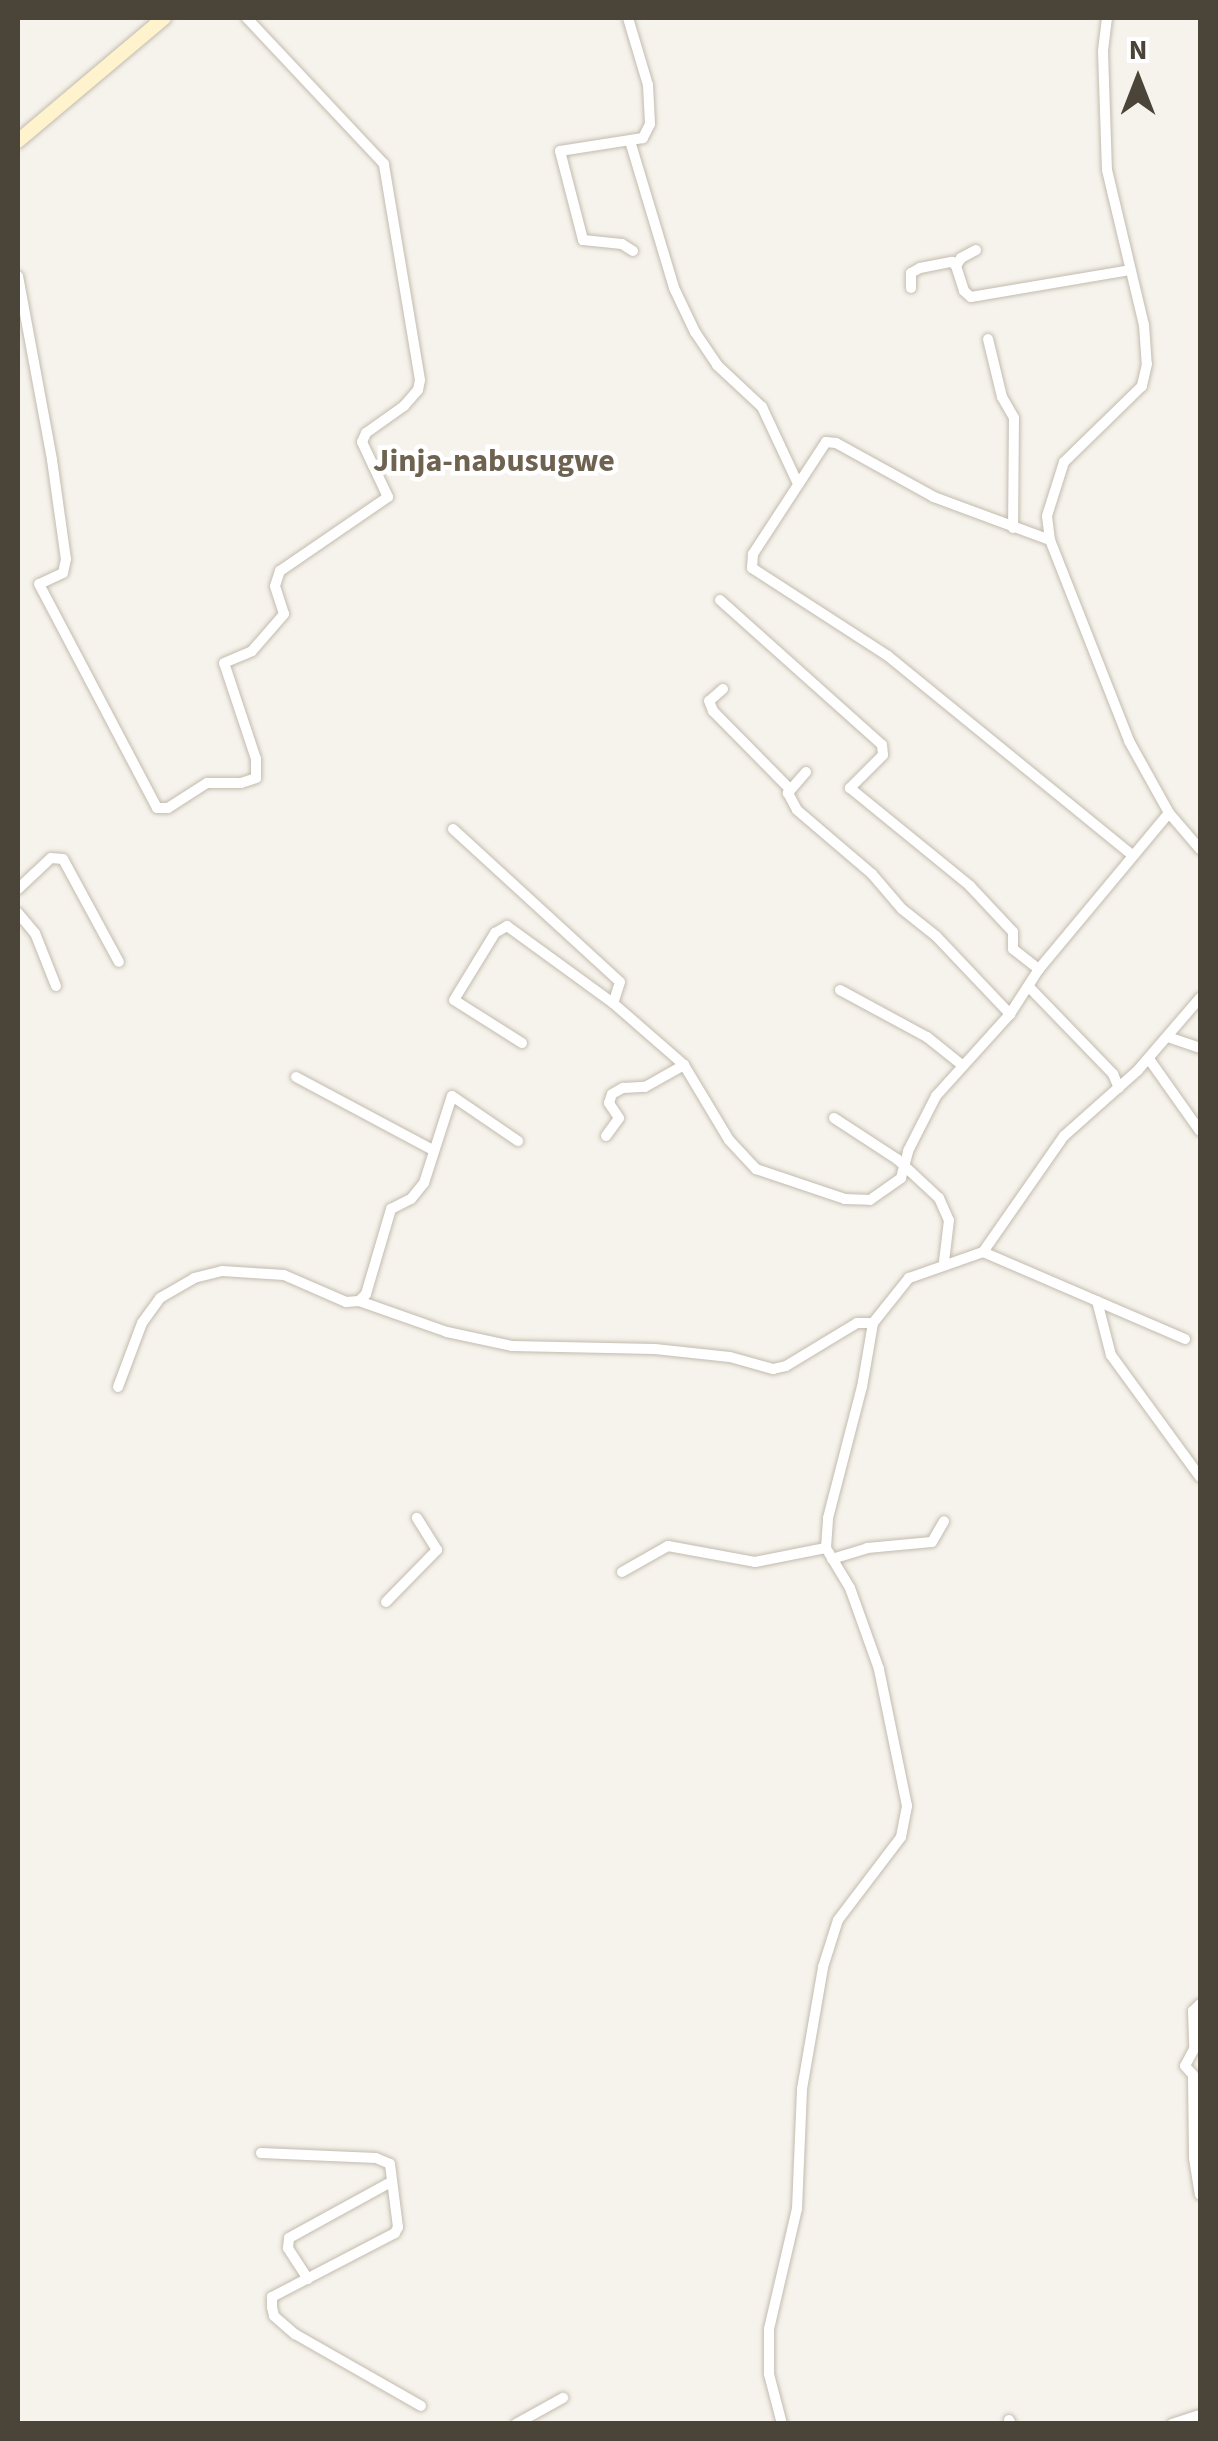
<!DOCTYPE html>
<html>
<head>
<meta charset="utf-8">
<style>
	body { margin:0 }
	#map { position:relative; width:1218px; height:2441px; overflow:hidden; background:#f6f3ec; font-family:"Source Sans 3",sans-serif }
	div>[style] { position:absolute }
	.roads { filter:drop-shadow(0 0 2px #c2bbae) drop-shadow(0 0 2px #c2bbae) }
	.street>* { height:10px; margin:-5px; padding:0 5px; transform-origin:5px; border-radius:5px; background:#fff }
	.secondary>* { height:14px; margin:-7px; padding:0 7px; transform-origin:7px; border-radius:7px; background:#fff3cd }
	span { translate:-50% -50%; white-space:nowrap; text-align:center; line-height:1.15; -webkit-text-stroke:9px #fff; paint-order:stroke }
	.quarter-label { font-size:32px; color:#6e6250; font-weight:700 }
	.frame { position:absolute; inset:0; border:20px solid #4b4439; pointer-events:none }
	.north { position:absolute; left:1088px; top:30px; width:100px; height:100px; -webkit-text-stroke:8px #fff; paint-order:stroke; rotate:0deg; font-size:28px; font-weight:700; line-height:40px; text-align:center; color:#4b4439 }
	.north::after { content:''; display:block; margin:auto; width:35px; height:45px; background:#4b4439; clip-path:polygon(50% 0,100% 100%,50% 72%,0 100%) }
</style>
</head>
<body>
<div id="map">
	<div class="roads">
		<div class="street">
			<i style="left:628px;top:18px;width:70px;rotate:73.4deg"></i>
			<i style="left:648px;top:85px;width:39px;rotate:87deg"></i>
			<i style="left:650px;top:124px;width:16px;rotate:117deg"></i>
			<i style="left:643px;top:138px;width:84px;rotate:171.1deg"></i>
			<i style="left:560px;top:151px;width:92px;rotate:75.5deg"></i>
			<i style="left:583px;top:240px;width:39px;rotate:6deg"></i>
			<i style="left:622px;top:244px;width:13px;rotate:32deg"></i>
			<i style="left:1107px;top:18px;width:33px;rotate:97deg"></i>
			<i style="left:1103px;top:51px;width:119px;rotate:88.1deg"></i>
			<i style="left:1107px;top:170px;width:159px;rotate:76.6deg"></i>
			<i style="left:1144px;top:325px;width:39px;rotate:86deg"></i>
			<i style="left:1147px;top:364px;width:23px;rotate:103deg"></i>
			<i style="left:1142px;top:386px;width:109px;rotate:135.7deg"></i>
			<i style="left:1064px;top:462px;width:57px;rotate:107.5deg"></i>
			<i style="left:1047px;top:516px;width:24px;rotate:83deg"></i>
			<i style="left:1050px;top:540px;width:216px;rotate:68.5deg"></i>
			<i style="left:1129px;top:741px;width:82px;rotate:60.9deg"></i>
			<i style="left:1169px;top:813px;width:48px;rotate:49.3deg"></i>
			<i style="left:630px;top:141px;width:153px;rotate:73.3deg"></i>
			<i style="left:674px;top:288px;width:49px;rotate:64.5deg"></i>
			<i style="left:695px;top:332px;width:40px;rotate:56deg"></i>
			<i style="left:717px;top:365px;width:62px;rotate:43deg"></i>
			<i style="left:762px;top:407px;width:85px;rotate:64.9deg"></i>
			<i style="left:976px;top:250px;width:17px;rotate:152deg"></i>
			<i style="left:961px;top:258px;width:9px;rotate:122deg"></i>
			<i style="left:956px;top:266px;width:26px;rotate:72deg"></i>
			<i style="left:964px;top:291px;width:9px;rotate:41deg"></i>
			<i style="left:971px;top:297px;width:161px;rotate:-9.6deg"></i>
			<i style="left:18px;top:276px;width:187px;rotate:79.5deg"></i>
			<i style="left:52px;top:460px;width:100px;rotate:82deg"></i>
			<i style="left:66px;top:559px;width:14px;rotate:102deg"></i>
			<i style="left:63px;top:573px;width:26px;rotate:155deg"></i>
			<i style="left:39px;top:584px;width:253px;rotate:62.2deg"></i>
			<i style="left:157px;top:808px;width:11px"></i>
			<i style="left:168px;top:808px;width:46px;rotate:-32.7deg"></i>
			<i style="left:207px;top:783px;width:34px"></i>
			<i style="left:241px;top:783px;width:16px;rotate:-18deg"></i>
			<i style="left:256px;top:778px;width:19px;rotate:-90deg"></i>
			<i style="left:256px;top:759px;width:101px;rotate:-108.4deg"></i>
			<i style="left:224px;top:663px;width:30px;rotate:-23deg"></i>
			<i style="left:252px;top:651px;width:49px;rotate:-49.1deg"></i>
			<i style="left:284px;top:614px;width:29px;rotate:-108deg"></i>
			<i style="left:275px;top:586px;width:16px;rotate:-72deg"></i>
			<i style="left:280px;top:571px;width:131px;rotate:-34.4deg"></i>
			<i style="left:388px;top:497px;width:61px;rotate:-115.3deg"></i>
			<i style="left:362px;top:442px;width:10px;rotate:-66deg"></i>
			<i style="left:366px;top:433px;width:47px;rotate:-35.4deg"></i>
			<i style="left:404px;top:406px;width:21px;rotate:-49deg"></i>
			<i style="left:418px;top:390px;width:10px;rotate:-79deg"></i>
			<i style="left:420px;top:380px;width:219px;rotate:-99.5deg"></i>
			<i style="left:384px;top:164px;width:200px;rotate:-133.2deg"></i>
			<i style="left:911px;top:288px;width:15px;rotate:-90deg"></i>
			<i style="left:911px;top:273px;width:10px;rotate:-29deg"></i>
			<i style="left:920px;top:268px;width:33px;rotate:-11deg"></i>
			<i style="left:952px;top:262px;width:6px;rotate:45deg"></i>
			<i style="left:988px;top:339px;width:60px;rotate:76.4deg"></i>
			<i style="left:1002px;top:397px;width:24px;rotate:60deg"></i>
			<i style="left:1014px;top:418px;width:110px;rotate:90.5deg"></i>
			<i style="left:1050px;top:540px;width:124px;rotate:-159.7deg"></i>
			<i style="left:934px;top:497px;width:112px;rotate:-151.1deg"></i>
			<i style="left:836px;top:443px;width:10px;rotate:-174deg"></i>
			<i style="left:826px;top:442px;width:134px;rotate:123.1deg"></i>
			<i style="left:753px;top:554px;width:14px;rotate:94deg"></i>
			<i style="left:752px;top:568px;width:162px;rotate:32.9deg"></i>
			<i style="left:888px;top:656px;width:315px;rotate:39.2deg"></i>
			<i style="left:720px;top:600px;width:217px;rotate:41.8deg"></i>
			<i style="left:882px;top:745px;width:10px;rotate:84deg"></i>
			<i style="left:883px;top:755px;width:47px;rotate:135deg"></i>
			<i style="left:850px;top:788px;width:155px;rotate:39.2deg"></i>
			<i style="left:970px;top:886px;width:63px;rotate:46.9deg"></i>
			<i style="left:1013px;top:932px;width:17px;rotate:90deg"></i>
			<i style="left:1013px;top:949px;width:33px;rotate:38deg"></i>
			<i style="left:723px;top:689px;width:18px;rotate:139deg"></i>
			<i style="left:709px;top:701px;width:11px;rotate:68deg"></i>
			<i style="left:713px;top:711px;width:108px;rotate:45.4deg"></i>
			<i style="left:806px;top:772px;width:28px;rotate:131deg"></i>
			<i style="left:788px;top:793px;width:19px;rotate:62deg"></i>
			<i style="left:797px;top:810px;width:99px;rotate:40.5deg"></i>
			<i style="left:872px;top:874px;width:46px;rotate:49.4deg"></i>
			<i style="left:902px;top:909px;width:43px;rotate:38.5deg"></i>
			<i style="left:936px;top:936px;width:108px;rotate:46.5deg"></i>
			<i style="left:453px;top:829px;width:226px;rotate:42.5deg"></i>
			<i style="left:620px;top:982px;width:22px;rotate:108deg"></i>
			<i style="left:613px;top:1003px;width:94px;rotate:41.1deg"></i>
			<i style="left:684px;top:1065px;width:87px;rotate:59deg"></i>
			<i style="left:729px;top:1140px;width:40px;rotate:47deg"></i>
			<i style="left:756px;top:1169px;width:94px;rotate:18.6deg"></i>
			<i style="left:845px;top:1199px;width:25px;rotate:2deg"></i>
			<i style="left:870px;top:1200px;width:38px;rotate:-35deg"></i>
			<i style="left:901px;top:1178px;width:28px;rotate:-75deg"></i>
			<i style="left:908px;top:1151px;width:62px;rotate:-63deg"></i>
			<i style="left:936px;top:1096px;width:110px;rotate:-47.9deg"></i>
			<i style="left:1010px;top:1014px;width:54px;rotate:-57.2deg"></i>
			<i style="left:1039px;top:969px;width:203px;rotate:-50.2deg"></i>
			<i style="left:18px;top:889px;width:45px;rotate:-43.2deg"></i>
			<i style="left:51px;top:858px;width:12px;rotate:5deg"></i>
			<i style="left:63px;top:859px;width:117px;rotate:61.5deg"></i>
			<i style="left:18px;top:913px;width:26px;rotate:50deg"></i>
			<i style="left:35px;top:933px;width:57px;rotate:68.4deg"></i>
			<i style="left:1030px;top:988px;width:120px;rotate:46deg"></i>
			<i style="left:1113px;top:1074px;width:15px;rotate:67deg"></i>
			<i style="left:840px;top:990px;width:99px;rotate:28.4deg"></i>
			<i style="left:927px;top:1037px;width:45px;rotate:38.7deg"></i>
			<i style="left:1168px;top:1037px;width:34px;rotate:19deg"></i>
			<i style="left:522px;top:1043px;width:80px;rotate:-147.7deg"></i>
			<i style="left:454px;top:1000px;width:79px;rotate:-58.5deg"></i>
			<i style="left:495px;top:933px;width:14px;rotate:-30deg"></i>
			<i style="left:507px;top:926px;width:131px;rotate:36deg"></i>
			<i style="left:1149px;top:1059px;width:88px;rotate:54.7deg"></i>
			<i style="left:296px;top:1077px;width:153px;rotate:28.1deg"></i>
			<i style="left:834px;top:1118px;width:75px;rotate:33.1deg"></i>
			<i style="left:897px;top:1159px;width:57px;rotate:42.9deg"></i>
			<i style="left:939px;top:1198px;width:24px;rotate:66deg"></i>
			<i style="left:949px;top:1220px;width:42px;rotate:96.8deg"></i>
			<i style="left:606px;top:1136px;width:22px;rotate:-54deg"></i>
			<i style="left:619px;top:1118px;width:18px;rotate:-124deg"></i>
			<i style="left:609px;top:1103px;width:9px;rotate:-72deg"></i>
			<i style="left:612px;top:1094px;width:13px;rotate:-29deg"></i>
			<i style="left:623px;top:1088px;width:22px;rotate:-3deg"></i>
			<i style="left:645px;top:1087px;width:45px;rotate:-29.4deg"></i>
			<i style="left:983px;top:1252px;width:220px;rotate:23.3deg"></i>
			<i style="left:359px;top:1301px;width:10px;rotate:-45deg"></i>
			<i style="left:366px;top:1294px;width:89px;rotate:-73.6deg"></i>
			<i style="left:391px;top:1209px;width:22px;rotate:-27deg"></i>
			<i style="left:411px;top:1199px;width:21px;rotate:-51deg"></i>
			<i style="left:424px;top:1183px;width:91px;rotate:-72.2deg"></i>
			<i style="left:452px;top:1096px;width:80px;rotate:34.3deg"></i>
			<i style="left:1097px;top:1301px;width:56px;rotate:75.5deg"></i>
			<i style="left:1111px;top:1355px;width:151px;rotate:53.9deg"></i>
			<i style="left:118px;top:1387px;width:68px;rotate:-69.4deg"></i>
			<i style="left:142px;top:1323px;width:31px;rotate:-54deg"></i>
			<i style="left:160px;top:1298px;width:39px;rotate:-30deg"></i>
			<i style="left:194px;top:1278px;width:29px;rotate:-14deg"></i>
			<i style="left:222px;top:1271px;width:62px;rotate:3.7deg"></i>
			<i style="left:284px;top:1275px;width:68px;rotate:23.5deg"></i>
			<i style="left:346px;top:1302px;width:13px;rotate:-4deg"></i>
			<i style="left:359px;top:1301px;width:93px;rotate:19.4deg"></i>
			<i style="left:447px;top:1332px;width:66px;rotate:12.2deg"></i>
			<i style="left:512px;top:1346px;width:143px;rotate:1.2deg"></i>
			<i style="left:655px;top:1349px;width:75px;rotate:6.1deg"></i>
			<i style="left:730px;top:1357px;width:45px;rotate:15.6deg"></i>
			<i style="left:773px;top:1369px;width:13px;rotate:-13deg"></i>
			<i style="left:786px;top:1366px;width:83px;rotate:-31.2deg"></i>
			<i style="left:857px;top:1323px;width:16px"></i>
			<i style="left:832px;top:1559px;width:37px;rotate:-17deg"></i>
			<i style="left:867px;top:1548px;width:65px;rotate:-5.3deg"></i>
			<i style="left:932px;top:1542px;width:24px;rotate:-60deg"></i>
			<i style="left:622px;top:1572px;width:53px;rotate:-29.5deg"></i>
			<i style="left:668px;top:1546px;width:88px;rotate:10.4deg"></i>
			<i style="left:755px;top:1562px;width:72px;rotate:-11.2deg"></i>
			<i style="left:386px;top:1602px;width:73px;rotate:-45.6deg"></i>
			<i style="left:437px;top:1550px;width:38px;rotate:-122deg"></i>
			<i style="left:1200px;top:2004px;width:10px;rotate:135deg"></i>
			<i style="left:1193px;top:2011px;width:38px;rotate:88deg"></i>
			<i style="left:1194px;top:2049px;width:19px;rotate:118deg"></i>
			<i style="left:1185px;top:2066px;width:12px;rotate:48deg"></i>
			<i style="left:1193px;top:2075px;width:83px;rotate:89.3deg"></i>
			<i style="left:1194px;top:2158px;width:37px;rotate:81deg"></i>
			<i style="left:261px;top:2153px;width:115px;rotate:2.5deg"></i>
			<i style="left:376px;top:2158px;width:15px;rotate:23deg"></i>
			<i style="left:390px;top:2164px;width:64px;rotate:82.8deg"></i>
			<i style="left:398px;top:2227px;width:7px;rotate:117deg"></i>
			<i style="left:395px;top:2233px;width:139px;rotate:152.5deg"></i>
			<i style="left:272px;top:2297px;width:10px;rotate:90deg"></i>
			<i style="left:272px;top:2307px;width:9px;rotate:77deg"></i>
			<i style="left:274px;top:2316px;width:28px;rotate:41deg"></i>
			<i style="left:295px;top:2334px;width:145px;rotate:29.7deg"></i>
			<i style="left:308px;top:2279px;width:37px;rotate:-123deg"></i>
			<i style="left:288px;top:2248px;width:10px;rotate:-84deg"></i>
			<i style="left:289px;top:2238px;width:114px;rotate:-28.8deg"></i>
			<i style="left:1009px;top:2420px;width:4px;rotate:63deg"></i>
			<i style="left:516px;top:2424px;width:54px;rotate:-29deg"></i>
			<i style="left:782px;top:2424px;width:52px;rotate:-104.6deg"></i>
			<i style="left:769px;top:2374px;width:45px;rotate:-90deg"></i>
			<i style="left:769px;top:2329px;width:123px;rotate:-76.9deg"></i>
			<i style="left:797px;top:2209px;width:120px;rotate:-87.6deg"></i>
			<i style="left:802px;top:2089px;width:124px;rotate:-80.2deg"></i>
			<i style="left:823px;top:1967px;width:49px;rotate:-72.3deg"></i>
			<i style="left:838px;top:1920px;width:104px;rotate:-52.8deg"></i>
			<i style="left:901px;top:1837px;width:32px;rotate:-79deg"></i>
			<i style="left:907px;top:1806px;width:140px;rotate:-101.6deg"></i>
			<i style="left:879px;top:1669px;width:86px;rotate:-109.7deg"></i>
			<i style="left:850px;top:1588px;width:47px;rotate:-121deg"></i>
			<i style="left:826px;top:1548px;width:30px;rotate:-86deg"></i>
			<i style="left:828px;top:1518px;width:135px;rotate:-75.5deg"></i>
			<i style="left:862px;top:1387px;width:65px;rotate:-80.2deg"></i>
			<i style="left:873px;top:1323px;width:58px;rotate:-51.3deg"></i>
			<i style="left:909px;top:1278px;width:78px;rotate:-19.4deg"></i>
			<i style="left:983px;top:1252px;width:141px;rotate:-55.1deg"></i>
			<i style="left:1064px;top:1136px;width:99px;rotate:-41.7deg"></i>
			<i style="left:1138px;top:1070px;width:95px;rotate:-49.3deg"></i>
			<i style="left:1172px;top:2424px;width:29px;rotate:-18deg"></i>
		</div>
		<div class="secondary">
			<i style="left:18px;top:141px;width:191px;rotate:-40.1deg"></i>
		</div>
	</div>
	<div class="quarter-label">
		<span style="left:494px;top:461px">Jinja-nabusugwe</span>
	</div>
	<div class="frame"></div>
	<div class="north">N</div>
</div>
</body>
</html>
